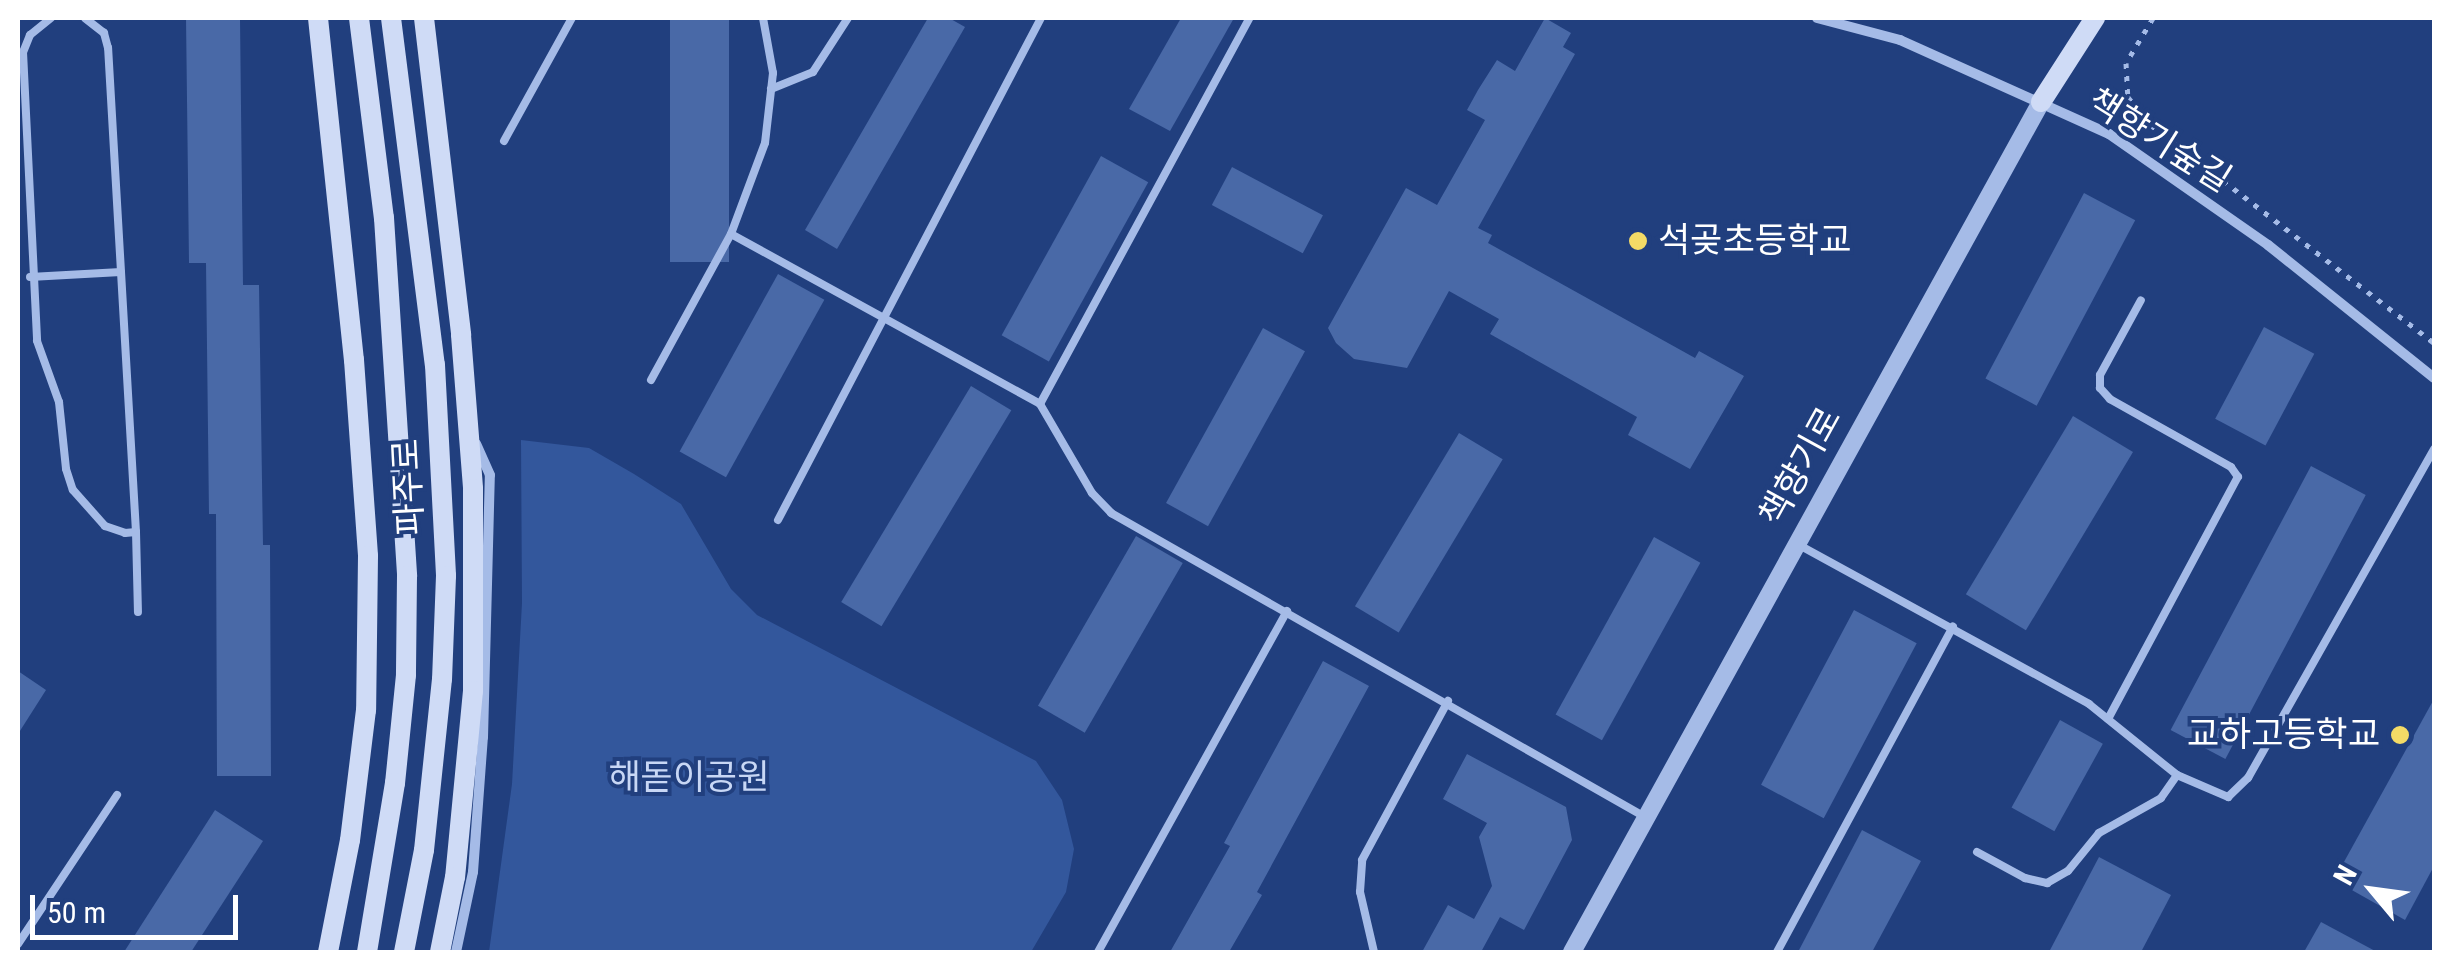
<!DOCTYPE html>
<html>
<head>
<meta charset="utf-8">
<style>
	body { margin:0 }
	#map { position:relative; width:2452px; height:970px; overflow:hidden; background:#213f7e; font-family:"Roboto Condensed","Noto Sans KR",sans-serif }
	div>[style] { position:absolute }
	.green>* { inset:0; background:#33579c }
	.building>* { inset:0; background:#4969a7; transform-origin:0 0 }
	.path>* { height:5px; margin-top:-2.5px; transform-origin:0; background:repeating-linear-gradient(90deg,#a5bbe7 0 5px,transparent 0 13px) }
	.service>* { height:8px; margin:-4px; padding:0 4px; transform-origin:4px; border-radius:4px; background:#a5bbe7 }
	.minor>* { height:10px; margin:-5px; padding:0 5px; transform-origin:5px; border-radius:5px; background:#a5bbe7 }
	.tertiary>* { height:18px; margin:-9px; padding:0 9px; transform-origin:9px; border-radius:9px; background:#a5bbe7 }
	.secondary>* { height:20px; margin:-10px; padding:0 10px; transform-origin:10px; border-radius:10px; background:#cfdbf6 }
	.dots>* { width:28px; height:28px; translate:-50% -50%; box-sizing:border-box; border:5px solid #213f7e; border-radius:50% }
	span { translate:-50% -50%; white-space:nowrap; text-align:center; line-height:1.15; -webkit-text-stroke:8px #213f7e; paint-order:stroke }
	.street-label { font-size:35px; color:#fff }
	.poi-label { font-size:35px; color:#fff }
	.left { translate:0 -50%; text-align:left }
	.right { translate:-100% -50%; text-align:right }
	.park-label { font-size:35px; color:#c8d7f5 }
	.frame { position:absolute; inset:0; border:20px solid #fff; pointer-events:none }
	.north { position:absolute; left:2322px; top:840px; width:100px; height:100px; -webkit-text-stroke:8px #213f7e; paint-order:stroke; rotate:299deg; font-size:28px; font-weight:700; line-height:40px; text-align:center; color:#fff }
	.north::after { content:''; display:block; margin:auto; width:35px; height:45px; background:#fff; clip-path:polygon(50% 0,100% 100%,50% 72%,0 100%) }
	.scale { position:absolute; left:30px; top:895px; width:208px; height:45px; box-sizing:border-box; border:5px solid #fff; border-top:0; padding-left:12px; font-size:30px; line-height:35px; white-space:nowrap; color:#fff; -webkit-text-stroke:8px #213f7e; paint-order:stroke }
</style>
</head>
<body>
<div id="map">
	<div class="green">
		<i style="clip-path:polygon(521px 440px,589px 448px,634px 474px,681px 504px,731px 589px,757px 615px,1036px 761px,1062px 800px,1074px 849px,1066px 892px,1031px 952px,489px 952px,512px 784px,522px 603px)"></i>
	</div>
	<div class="building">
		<i style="clip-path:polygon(186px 18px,240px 18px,243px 285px,259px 285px,263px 545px,270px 545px,271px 776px,217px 776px,216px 514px,209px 514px,206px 263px,189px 263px)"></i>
		<i style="left:670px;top:18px;width:59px;height:244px"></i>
		<i style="clip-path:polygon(928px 18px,949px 18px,965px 27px,837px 249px,805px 230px)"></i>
		<i style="clip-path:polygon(1181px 18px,1234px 18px,1170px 131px,1129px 109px)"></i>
		<i style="clip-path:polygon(1545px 18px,1571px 33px,1563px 47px,1575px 54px,1478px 228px,1492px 235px,1488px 243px,1695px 358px,1699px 351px,1744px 376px,1690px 469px,1628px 435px,1637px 417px,1490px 334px,1499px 319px,1449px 291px,1407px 368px,1354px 359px,1336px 343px,1328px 328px,1406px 188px,1437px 205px,1485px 120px,1467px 110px,1478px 90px,1497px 60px,1515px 71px)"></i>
		<i style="left:1101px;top:156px;width:54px;height:205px;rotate:29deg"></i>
		<i style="left:1232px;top:167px;width:103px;height:43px;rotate:28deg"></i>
		<i style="left:2084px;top:193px;width:58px;height:210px;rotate:28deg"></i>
		<i style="left:778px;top:274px;width:53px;height:203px;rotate:29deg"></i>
		<i style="left:2264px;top:327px;width:57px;height:104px;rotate:28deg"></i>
		<i style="left:1263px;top:328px;width:48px;height:200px;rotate:29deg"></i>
		<i style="left:971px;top:386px;width:47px;height:252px;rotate:31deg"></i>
		<i style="left:2073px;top:416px;width:70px;height:208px;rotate:31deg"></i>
		<i style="left:1459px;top:433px;width:51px;height:202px;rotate:31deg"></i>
		<i style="left:2311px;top:466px;width:62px;height:299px;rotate:28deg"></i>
		<i style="left:1136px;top:536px;width:54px;height:196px;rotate:30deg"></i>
		<i style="left:1654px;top:537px;width:53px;height:203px;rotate:29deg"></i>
		<i style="left:1854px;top:610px;width:71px;height:198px;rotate:28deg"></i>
		<i style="clip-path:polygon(1323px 661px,1369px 686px,1257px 892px,1262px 895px,1229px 952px,1170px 952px,1230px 846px,1224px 843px)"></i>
		<i style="clip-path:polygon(18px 671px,46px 690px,18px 734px)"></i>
		<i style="clip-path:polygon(2434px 699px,2434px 866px,2405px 920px,2334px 880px)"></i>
		<i style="left:2060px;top:720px;width:49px;height:100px;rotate:29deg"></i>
		<i style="clip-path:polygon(1467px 754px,1566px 807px,1572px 840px,1524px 930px,1500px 917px,1481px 952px,1422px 952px,1448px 905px,1474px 919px,1492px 886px,1479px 837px,1487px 823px,1443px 799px)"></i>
		<i style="clip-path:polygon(215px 810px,263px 841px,191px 952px,124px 952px)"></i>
		<i style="clip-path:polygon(1862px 830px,1921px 861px,1872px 952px,1798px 952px)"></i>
		<i style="clip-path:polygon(2099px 857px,2171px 895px,2141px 952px,2049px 952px)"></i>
		<i style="clip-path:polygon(2321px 922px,2377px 952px,2304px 952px)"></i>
	</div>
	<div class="path">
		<i style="left:2153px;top:18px;width:52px;rotate:121deg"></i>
		<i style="left:2126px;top:63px;width:34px;rotate:87deg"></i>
		<i style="left:2128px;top:97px;width:36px;rotate:51deg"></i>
		<i style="left:2151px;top:125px;width:357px;rotate:37.6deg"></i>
	</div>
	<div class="service">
		<i style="left:51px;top:18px;width:27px;rotate:141deg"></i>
		<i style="left:30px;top:35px;width:18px;rotate:112deg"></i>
		<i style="left:23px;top:52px;width:289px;rotate:87.2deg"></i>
		<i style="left:37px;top:341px;width:65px;rotate:70.2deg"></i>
		<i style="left:59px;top:402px;width:67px;rotate:84deg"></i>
		<i style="left:66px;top:469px;width:22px;rotate:72deg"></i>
		<i style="left:73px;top:490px;width:48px;rotate:48.4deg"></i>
		<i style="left:105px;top:526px;width:21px;rotate:19deg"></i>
		<i style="left:125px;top:533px;width:11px;rotate:-5deg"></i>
		<i style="left:136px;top:532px;width:485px;rotate:-93.3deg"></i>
		<i style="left:108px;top:48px;width:16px;rotate:-105deg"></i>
		<i style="left:104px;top:33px;width:24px;rotate:-142deg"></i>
		<i style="left:763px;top:18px;width:56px;rotate:79.7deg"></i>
		<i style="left:773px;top:73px;width:70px;rotate:96.5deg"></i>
		<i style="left:765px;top:143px;width:97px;rotate:110.5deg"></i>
		<i style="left:731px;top:234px;width:353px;rotate:28.8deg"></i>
		<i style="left:1040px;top:404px;width:103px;rotate:59.7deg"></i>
		<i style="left:1092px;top:493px;width:28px;rotate:46deg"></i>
		<i style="left:1111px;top:513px;width:614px;rotate:29.65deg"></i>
		<i style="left:771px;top:89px;width:45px;rotate:-22deg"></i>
		<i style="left:813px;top:72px;width:64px;rotate:-57.1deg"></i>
		<i style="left:504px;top:141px;width:141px;rotate:-61.1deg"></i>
		<i style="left:30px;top:277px;width:91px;rotate:-3.1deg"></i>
		<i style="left:651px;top:380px;width:166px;rotate:-61.3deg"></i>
		<i style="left:1040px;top:404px;width:439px;rotate:-61.5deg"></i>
		<i style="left:778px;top:520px;width:567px;rotate:-62.35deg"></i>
		<i style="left:136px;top:532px;width:80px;rotate:88.6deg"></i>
		<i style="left:1799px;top:545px;width:331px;rotate:28.7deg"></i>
		<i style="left:2089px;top:704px;width:113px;rotate:38.9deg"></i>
		<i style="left:2177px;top:775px;width:56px;rotate:23.3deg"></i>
		<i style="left:2228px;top:797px;width:28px;rotate:-44deg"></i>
		<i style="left:2248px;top:778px;width:378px;rotate:-60.5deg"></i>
		<i style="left:2108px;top:719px;width:275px;rotate:-61.8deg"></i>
		<i style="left:2238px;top:477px;width:12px;rotate:-125deg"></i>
		<i style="left:2231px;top:467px;width:139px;rotate:-150.7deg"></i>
		<i style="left:2110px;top:399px;width:15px;rotate:-132deg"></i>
		<i style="left:2100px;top:388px;width:13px;rotate:-90deg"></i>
		<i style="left:2100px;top:375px;width:85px;rotate:-61.3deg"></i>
		<i style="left:1977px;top:852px;width:55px;rotate:28.4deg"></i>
		<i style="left:2025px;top:878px;width:23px;rotate:13deg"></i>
		<i style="left:2047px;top:883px;width:24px;rotate:-30deg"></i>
		<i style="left:2068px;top:871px;width:49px;rotate:-50.8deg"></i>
		<i style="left:2099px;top:833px;width:71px;rotate:-29.4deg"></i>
		<i style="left:2161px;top:798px;width:28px;rotate:-55deg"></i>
		<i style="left:18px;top:944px;width:179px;rotate:-56.4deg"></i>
		<i style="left:1098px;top:952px;width:390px;rotate:-61deg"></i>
		<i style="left:1374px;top:952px;width:62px;rotate:-103.1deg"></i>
		<i style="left:1360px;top:892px;width:32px;rotate:-86deg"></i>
		<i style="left:1362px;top:860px;width:181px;rotate:-61.6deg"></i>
		<i style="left:1777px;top:952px;width:370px;rotate:-61.6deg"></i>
	</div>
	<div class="minor">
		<i style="left:1817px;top:18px;width:86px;rotate:14.8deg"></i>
		<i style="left:1900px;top:40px;width:229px;rotate:24.2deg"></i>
		<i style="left:2109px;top:134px;width:194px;rotate:34.9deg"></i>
		<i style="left:2268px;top:245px;width:213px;rotate:38.7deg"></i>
		<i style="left:456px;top:952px;width:82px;rotate:-78deg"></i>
		<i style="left:473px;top:872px;width:135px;rotate:-85.8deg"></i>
		<i style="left:483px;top:737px;width:262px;rotate:-88.5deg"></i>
		<i style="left:490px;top:475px;width:34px;rotate:-114deg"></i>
	</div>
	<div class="tertiary">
		<i style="left:1572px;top:952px;width:971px;rotate:-61.11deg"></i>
	</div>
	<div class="secondary">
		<i style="left:318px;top:18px;width:344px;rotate:84deg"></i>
		<i style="left:354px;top:360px;width:196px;rotate:85.9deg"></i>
		<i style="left:368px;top:556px;width:154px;rotate:90.7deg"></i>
		<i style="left:366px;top:710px;width:131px;rotate:97deg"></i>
		<i style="left:350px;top:840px;width:114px;rotate:101.1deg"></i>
		<i style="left:359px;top:18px;width:202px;rotate:82.9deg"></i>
		<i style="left:384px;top:218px;width:359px;rotate:86.3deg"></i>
		<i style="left:407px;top:576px;width:99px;rotate:90.6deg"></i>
		<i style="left:406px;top:675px;width:109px;rotate:95.8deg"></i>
		<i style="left:395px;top:783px;width:171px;rotate:99.4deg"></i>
		<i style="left:391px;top:18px;width:350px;rotate:82.8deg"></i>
		<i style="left:435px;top:365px;width:211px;rotate:87deg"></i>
		<i style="left:446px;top:576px;width:103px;rotate:92.2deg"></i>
		<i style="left:442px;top:679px;width:172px;rotate:96deg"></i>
		<i style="left:424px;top:850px;width:104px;rotate:101.1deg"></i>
		<i style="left:424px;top:18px;width:319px;rotate:83.3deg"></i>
		<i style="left:461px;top:335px;width:154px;rotate:85.5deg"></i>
		<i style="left:473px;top:489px;width:202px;rotate:90deg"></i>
		<i style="left:473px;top:691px;width:187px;rotate:95.5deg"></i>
		<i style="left:455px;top:877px;width:76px;rotate:101.3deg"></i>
		<i style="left:2041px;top:102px;width:100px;rotate:-57.3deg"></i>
	</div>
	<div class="dots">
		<i style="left:1638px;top:241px;background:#f4db66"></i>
		<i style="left:2400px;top:735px;background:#f4db66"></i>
	</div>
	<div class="street-label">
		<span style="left:2159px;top:141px;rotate:32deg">책향기숲길</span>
		<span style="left:1801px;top:467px;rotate:-61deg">책향기로</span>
		<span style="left:409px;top:487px;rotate:-93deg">파주로</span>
	</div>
	<div class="poi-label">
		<span class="left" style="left:1658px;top:241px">석곶초등학교</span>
		<span class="right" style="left:2380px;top:735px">교하고등학교</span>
	</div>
	<div class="park-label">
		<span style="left:689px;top:778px">해돋이공원</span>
	</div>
	<div class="frame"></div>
	<div class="north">N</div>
	<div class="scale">50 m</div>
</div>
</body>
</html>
